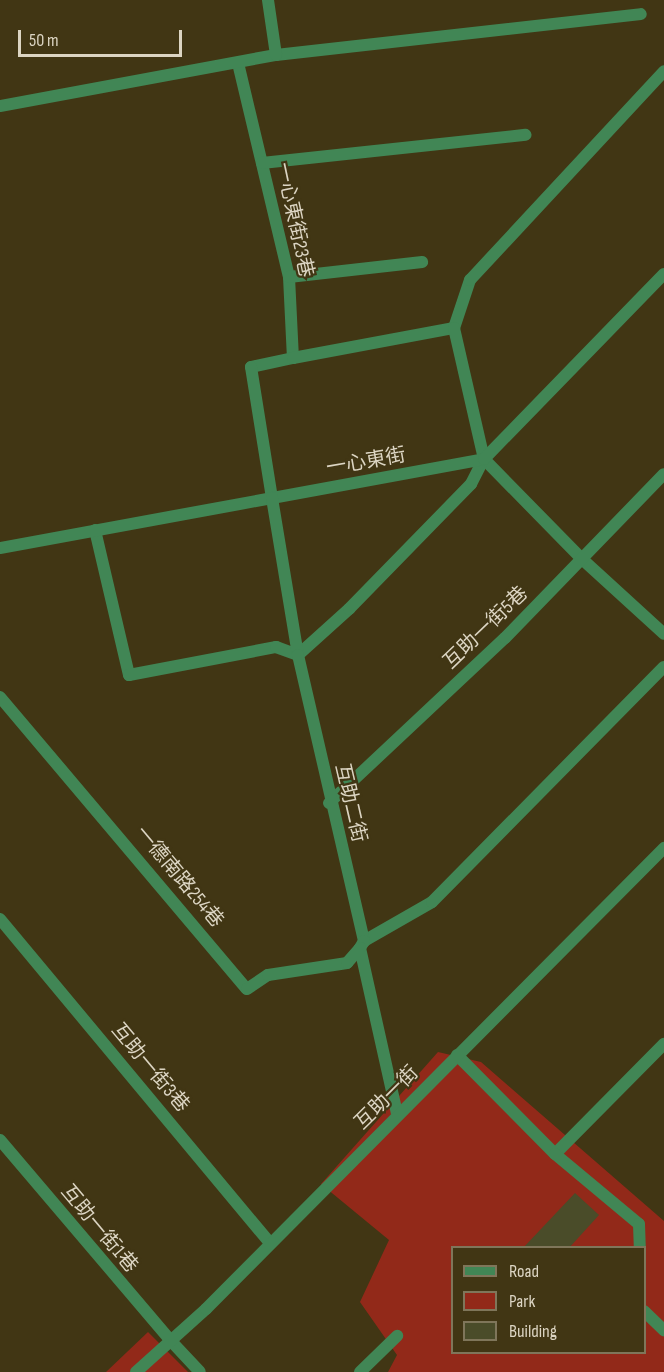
<!DOCTYPE html>
<html>
<head>
<meta charset="utf-8">
<style>
	body { margin:0 }
	#map { position:relative; width:664px; height:1372px; overflow:hidden; background:#413614; font-family:"Sofia Sans Condensed","Noto Sans TC",sans-serif }
	div>[style] { position:absolute }
	.green>* { inset:0; background:#922919 }
	.building>* { inset:0; background:#4a4c29 }
	.service>* { height:12px; margin:-6px; padding:0 6px; transform-origin:6px; border-radius:6px; background:#418655 }
	.minor>* { height:12px; margin:-6px; padding:0 6px; transform-origin:6px; border-radius:6px; background:#418655 }
	span { translate:-50% -50%; white-space:nowrap; text-align:center; line-height:1.15; -webkit-text-stroke:4.5px #413614; paint-order:stroke }
	.street-label { font-size:20px; color:#dcd5c3 }
	.legend { position:absolute; left:451px; top:1246px; width:195px; height:108px; box-sizing:border-box; background:#413614; border:2px solid #7f765a; margin:0; padding:8px 10px; list-style:none; font-size:18px; color:#dcd5c3 }
	.legend li { display:flex; align-items:center; gap:12px; height:30px }
	.legend b { width:30px; border:2px solid #7f765a }
	.scale { position:absolute; left:18px; top:30px; width:164px; height:27px; box-sizing:border-box; border:3px solid #dcd5c3; border-top:0; padding-left:8px; font-size:18px; line-height:21px; white-space:nowrap; color:#dcd5c3; -webkit-text-stroke:4px #413614; paint-order:stroke }
</style>
</head>
<body>
<div id="map">
	<div class="green">
		<i style="clip-path:polygon(evenodd,438px 1052px,481px 1062px,664px 1221px,664px 1372px,388px 1372px,397px 1355px,360px 1302px,389px 1240px,321px 1184px,438px 1052px,452px 1248px,644px 1248px,644px 1352px,452px 1352px,452px 1248px)"></i>
		<i style="clip-path:polygon(148px 1332px,188px 1372px,106px 1372px)"></i>
	</div>
	<div class="building">
		<i style="clip-path:polygon(575px 1193px,599px 1215px,569px 1248px,523px 1248px)"></i>
	</div>
	<div class="service">
		<i style="left:276px;top:55px;width:367px;rotate:-6.4deg"></i>
		<i style="left:238px;top:63px;width:220px;rotate:76.6deg"></i>
		<i style="left:289px;top:277px;width:81px;rotate:87.2deg"></i>
		<i style="left:293px;top:358px;width:43px;rotate:167.9deg"></i>
		<i style="left:251px;top:367px;width:133px;rotate:80.9deg"></i>
		<i style="left:0;top:106px;width:281px;rotate:-10.5deg"></i>
		<i style="left:276px;top:55px;width:56px;rotate:-98.3deg"></i>
		<i style="left:262px;top:163px;width:265px;rotate:-6.1deg"></i>
		<i style="left:289px;top:277px;width:134px;rotate:-6.4deg"></i>
		<i style="left:454px;top:328px;width:51px;rotate:-71.6deg"></i>
		<i style="left:470px;top:280px;width:285px;rotate:-47.1deg"></i>
		<i style="left:293px;top:358px;width:164px;rotate:-10.6deg"></i>
		<i style="left:454px;top:328px;width:134px;rotate:77.1deg"></i>
		<i style="left:484px;top:459px;width:140px;rotate:45.6deg"></i>
		<i style="left:582px;top:559px;width:111px;rotate:42.4deg"></i>
		<i style="left:95px;top:530px;width:149px;rotate:76.8deg"></i>
		<i style="left:129px;top:675px;width:150px;rotate:-10.8deg"></i>
		<i style="left:276px;top:647px;width:23px;rotate:20deg"></i>
		<i style="left:298px;top:655px;width:69px;rotate:-42deg"></i>
		<i style="left:349px;top:609px;width:175px;rotate:-45.7deg"></i>
		<i style="left:471px;top:484px;width:28px;rotate:-63deg"></i>
		<i style="left:0;top:548px;width:492px;rotate:-10.4deg"></i>
		<i style="left:329px;top:803px;width:241px;rotate:-43.2deg"></i>
		<i style="left:505px;top:638px;width:228px;rotate:-45.9deg"></i>
		<i style="left:364px;top:941px;width:78px;rotate:-29.8deg"></i>
		<i style="left:432px;top:902px;width:330px;rotate:-45.4deg"></i>
		<i style="left:555px;top:1154px;width:155px;rotate:-45.3deg"></i>
		<i style="left:171px;top:1341px;width:42px;rotate:46.9deg"></i>
		<i style="left:360px;top:1372px;width:52px;rotate:-44.2deg"></i>
	</div>
	<div class="minor">
		<i style="left:484px;top:459px;width:258px;rotate:-45.8deg"></i>
		<i style="left:272px;top:498px;width:159px;rotate:80.6deg"></i>
		<i style="left:298px;top:655px;width:294px;rotate:77deg"></i>
		<i style="left:364px;top:941px;width:8px;rotate:120deg"></i>
		<i style="left:360px;top:948px;width:170px;rotate:77.4deg"></i>
		<i style="left:0;top:697px;width:382px;rotate:49.8deg"></i>
		<i style="left:247px;top:989px;width:25px;rotate:-34deg"></i>
		<i style="left:268px;top:975px;width:80px;rotate:-8.6deg"></i>
		<i style="left:347px;top:963px;width:20px;rotate:-49deg"></i>
		<i style="left:0;top:919px;width:422px;rotate:50.2deg"></i>
		<i style="left:457px;top:1055px;width:139px;rotate:45.3deg"></i>
		<i style="left:555px;top:1154px;width:109px;rotate:39.8deg"></i>
		<i style="left:639px;top:1224px;width:24px;rotate:88deg"></i>
		<i style="left:0;top:1140px;width:264px;rotate:49.6deg"></i>
		<i style="left:644px;top:1311px;width:28px;rotate:44deg"></i>
		<i style="left:136px;top:1372px;width:94px;rotate:-42deg"></i>
		<i style="left:206px;top:1309px;width:650px;rotate:-45.19deg"></i>
	</div>
	<div class="street-label">
		<span style="left:294px;top:220px;rotate:78deg">一心東街23巷</span>
		<span style="left:366px;top:462px;rotate:-10deg">一心東街</span>
		<span style="left:486px;top:628px;rotate:-44deg">互助一街5巷</span>
		<span style="left:350px;top:803px;rotate:77deg">互助二街</span>
		<span style="left:179px;top:877px;rotate:50deg">一德南路254巷</span>
		<span style="left:150px;top:1068px;rotate:50deg">互助一街3巷</span>
		<span style="left:387px;top:1098px;rotate:-45deg">互助一街</span>
		<span style="left:99px;top:1229px;rotate:50deg">互助一街1巷</span>
	</div>
	<ul class="legend">
	<li><b style="height:8px;background:#418655"></b>Road</li>
	<li><b style="height:16px;background:#922919"></b>Park</li>
	<li><b style="height:16px;background:#4a4c29"></b>Building</li>
	</ul>
	<div class="scale">50 m</div>
</div>
</body>
</html>
